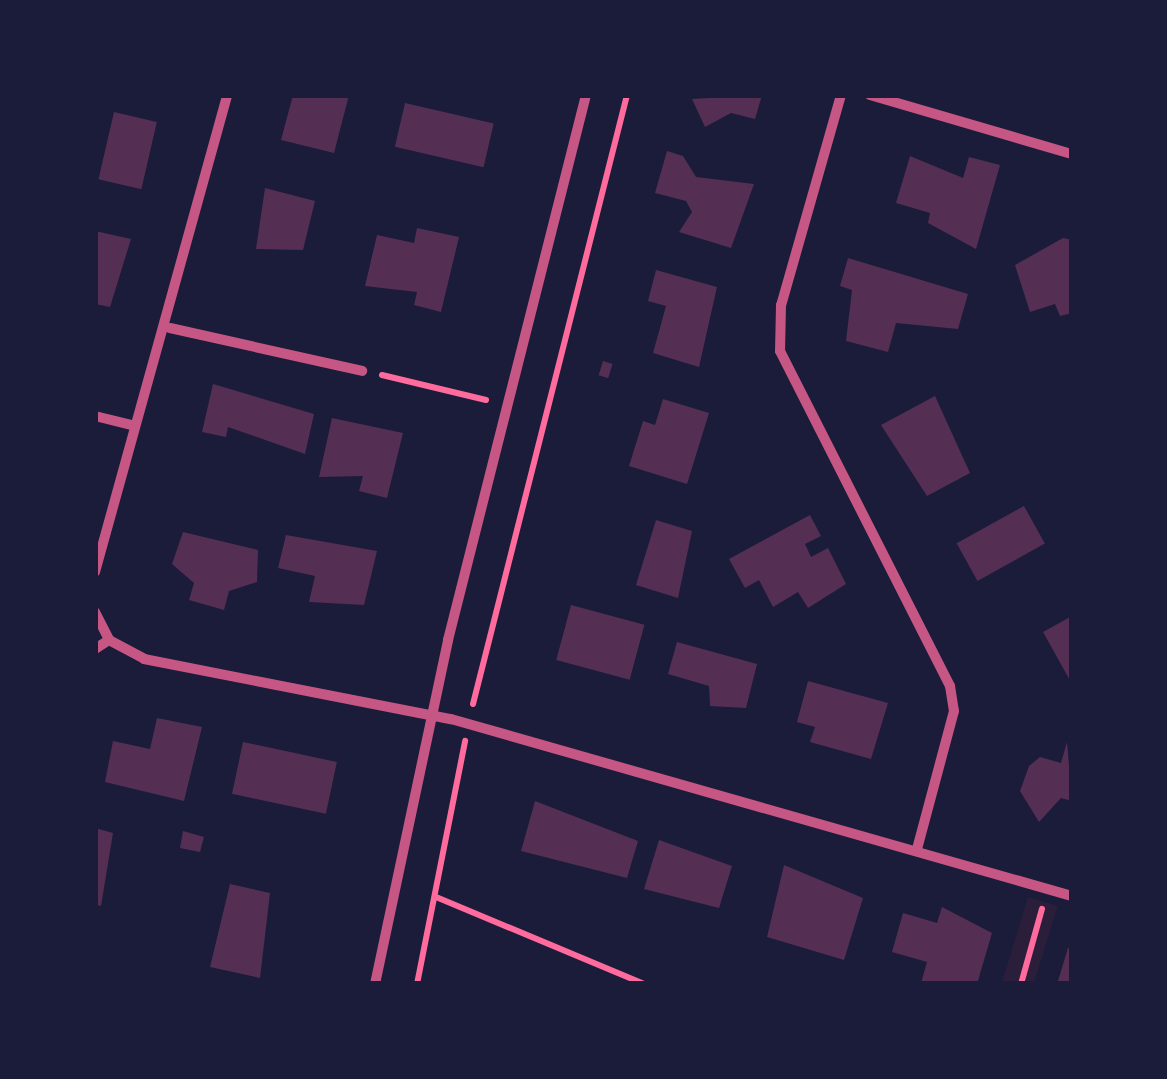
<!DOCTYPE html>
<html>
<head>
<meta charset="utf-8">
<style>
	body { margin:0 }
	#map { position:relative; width:1167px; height:1079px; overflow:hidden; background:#1b1b3a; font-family:"Open Sans",sans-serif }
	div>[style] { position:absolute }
	.green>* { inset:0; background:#2a1e3b; transform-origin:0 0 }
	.building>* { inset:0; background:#542f53; transform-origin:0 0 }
	.path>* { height:6px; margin:-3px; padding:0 3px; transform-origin:3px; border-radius:3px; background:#ff6b9d }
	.minor>* { height:10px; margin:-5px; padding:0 5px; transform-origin:5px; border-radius:5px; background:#c65784 }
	span { translate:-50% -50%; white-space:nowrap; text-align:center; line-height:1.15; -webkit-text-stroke:8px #1b1b3a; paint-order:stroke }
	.frame { position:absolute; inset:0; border:98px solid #1b1b3a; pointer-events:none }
</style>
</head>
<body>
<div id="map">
	<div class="green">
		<i style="left:1028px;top:897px;width:31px;height:91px;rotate:17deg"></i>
	</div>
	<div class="building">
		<i style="clip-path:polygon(293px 95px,349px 95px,334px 153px,281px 140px)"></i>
		<i style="clip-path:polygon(762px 95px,755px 119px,731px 113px,705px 127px,692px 99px)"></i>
		<i style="left:405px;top:103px;width:91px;height:45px;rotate:13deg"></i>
		<i style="left:114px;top:112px;width:44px;height:69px;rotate:13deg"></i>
		<i style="clip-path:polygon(667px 151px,683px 156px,696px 177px,754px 184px,731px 248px,679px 232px,692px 212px,686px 201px,655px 193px)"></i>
		<i style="clip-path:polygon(910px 156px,963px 178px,969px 157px,1000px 165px,976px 249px,928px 223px,930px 213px,896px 203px)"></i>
		<i style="clip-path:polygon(265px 188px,315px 201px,303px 250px,256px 249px)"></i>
		<i style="clip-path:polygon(417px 228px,459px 237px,441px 312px,414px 305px,417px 292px,365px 286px,377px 235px,414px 243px)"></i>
		<i style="clip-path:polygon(95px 231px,131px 239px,110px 307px,95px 304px)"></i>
		<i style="clip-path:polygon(1063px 238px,1072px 240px,1072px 313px,1060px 316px,1055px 304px,1030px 312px,1015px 265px)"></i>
		<i style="clip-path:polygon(848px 258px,968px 294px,958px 329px,896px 323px,888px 352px,846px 341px,852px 290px,840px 286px)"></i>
		<i style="clip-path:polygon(656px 270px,717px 287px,699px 367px,653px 353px,666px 306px,648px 301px)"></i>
		<i style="left:603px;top:361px;width:10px;height:15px;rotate:17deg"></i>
		<i style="clip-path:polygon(213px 384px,314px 414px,305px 454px,228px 427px,226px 437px,202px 432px)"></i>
		<i style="clip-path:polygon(935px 396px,970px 473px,927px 496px,881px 425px)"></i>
		<i style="clip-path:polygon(663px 399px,709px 413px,687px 484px,629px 466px,643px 421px,655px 425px)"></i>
		<i style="clip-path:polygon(332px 418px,403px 433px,387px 498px,359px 491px,363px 476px,319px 477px)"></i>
		<i style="left:1024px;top:506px;width:43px;height:77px;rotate:61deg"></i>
		<i style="clip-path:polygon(810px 515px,821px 536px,805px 544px,811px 557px,828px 548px,846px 584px,808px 608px,798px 592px,773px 607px,759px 580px,745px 588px,729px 559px)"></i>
		<i style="clip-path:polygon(656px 520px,692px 531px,678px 598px,636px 585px)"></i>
		<i style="clip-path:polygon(183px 532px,258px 550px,257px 582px,229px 591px,224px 610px,189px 600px,194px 583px,172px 564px)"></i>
		<i style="clip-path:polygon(286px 535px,377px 551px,364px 605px,309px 602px,315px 576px,278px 568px)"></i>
		<i style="left:571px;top:605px;width:76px;height:57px;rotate:15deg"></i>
		<i style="clip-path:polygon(1072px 616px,1072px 684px,1043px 632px)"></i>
		<i style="clip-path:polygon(677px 642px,757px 664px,746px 708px,710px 706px,709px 686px,668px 674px)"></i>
		<i style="clip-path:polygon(808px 681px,888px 703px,871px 759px,810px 742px,815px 727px,797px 722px)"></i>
		<i style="clip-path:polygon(157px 718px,202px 727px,184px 801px,105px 782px,113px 741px,150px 749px)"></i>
		<i style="left:243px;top:742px;width:96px;height:53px;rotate:12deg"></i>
		<i style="clip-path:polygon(1067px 742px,1072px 801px,1061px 798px,1039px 822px,1020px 791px,1029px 766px,1040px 757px,1061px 763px)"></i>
		<i style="clip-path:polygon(535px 801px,638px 841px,627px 878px,521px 851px)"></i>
		<i style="clip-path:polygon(95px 828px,113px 833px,101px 906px,95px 904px)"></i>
		<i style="clip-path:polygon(183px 831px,204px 837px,200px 852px,180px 848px)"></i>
		<i style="clip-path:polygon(659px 840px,732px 866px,719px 908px,644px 889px)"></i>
		<i style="clip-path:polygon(784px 865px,863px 898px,844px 960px,767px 937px)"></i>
		<i style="clip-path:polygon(230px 884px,270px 893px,260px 978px,210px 967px)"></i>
		<i style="clip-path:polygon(942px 907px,992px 933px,977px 984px,921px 983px,927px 962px,892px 952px,903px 913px,937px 923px)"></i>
		<i style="clip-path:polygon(1068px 948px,1072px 949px,1072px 984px,1058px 981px)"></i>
	</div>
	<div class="path">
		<i style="left:382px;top:375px;width:107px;rotate:13.5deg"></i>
		<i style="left:473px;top:704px;width:628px;rotate:-75.81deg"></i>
		<i style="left:436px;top:897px;width:225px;rotate:22.7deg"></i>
		<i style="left:417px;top:984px;width:248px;rotate:-78.8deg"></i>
		<i style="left:1021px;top:984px;width:78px;rotate:-74.4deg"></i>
	</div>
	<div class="minor">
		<i style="left:841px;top:95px;width:218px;rotate:105.9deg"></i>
		<i style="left:781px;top:305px;width:46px;rotate:91.2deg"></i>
		<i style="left:780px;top:351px;width:376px;rotate:63.1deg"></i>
		<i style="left:950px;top:686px;width:25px;rotate:81deg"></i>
		<i style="left:954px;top:711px;width:143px;rotate:105deg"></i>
		<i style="left:870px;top:95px;width:210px;rotate:16.3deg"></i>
		<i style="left:170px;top:328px;width:197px;rotate:12.6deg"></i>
		<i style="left:95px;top:416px;width:36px;rotate:14deg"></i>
		<i style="left:95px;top:572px;width:495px;rotate:-74.5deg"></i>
		<i style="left:95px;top:612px;width:31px;rotate:63deg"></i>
		<i style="left:109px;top:640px;width:40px;rotate:28deg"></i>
		<i style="left:144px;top:659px;width:313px;rotate:11.1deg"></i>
		<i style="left:451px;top:719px;width:646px;rotate:15.91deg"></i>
		<i style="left:95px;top:649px;width:17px;rotate:-33deg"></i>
		<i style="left:375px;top:984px;width:352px;rotate:-78deg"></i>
		<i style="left:448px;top:640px;width:562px;rotate:-75.79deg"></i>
	</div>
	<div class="frame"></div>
</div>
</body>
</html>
